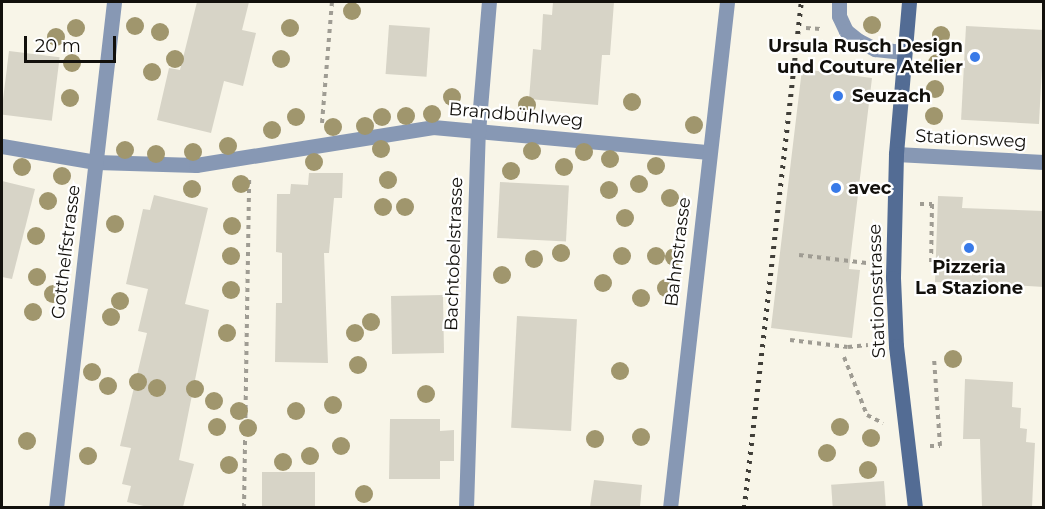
<!DOCTYPE html>
<html>
<head>
<meta charset="utf-8">
<style>
	body { margin:0 }
	#map { position:relative; width:1045px; height:509px; overflow:hidden; background:#f8f5e8; font-family:Montserrat,sans-serif }
	div>[style] { position:absolute }
	.building>* { inset:0; background:#d7d4c7; transform-origin:0 0 }
	.path>* { height:4px; margin-top:-2px; transform-origin:0; background:repeating-linear-gradient(90deg,#9f9c93 0 4.5px,transparent 0 9px) }
	.lane>* { height:15px; margin:-7.5px; padding:0 7.5px; transform-origin:7.5px; border-radius:7.5px; background:#8798b4 }
	.street>* { height:15px; margin:-7.5px; padding:0 7.5px; transform-origin:7.5px; border-radius:7.5px; background:#8798b4 }
	.secondary>* { height:15px; margin:-7.5px; padding:0 7.5px; transform-origin:7.5px; border-radius:7.5px; background:#536c94 }
	.rail>* { height:4.5px; margin-top:-2.25px; transform-origin:0; background:repeating-linear-gradient(90deg,#413f39 0 3px,transparent 0 9px) }
	.trees>* { width:18px; height:18px; margin:-9px; border-radius:50%; background:#a0966d }
	.dots>* { width:16px; height:16px; translate:-50% -50%; box-sizing:border-box; border:3px solid #fff; border-radius:50% }
	span { translate:-50% -50%; white-space:nowrap; text-align:center; line-height:1.15; -webkit-text-stroke:4.5px #fff; paint-order:stroke }
	.poi-label { font-size:18px; color:#12100c; font-weight:700 }
	.right { translate:-100% -50%; text-align:right }
	.left { translate:0 -50%; text-align:left }
	.street-label { font-size:18px; color:#12100c }
	.frame { position:absolute; inset:0; border:3px solid #12100c; pointer-events:none }
	.scale { position:absolute; left:24px; top:36px; width:92px; height:27px; box-sizing:border-box; border:3px solid #12100c; border-top:0; padding-left:8px; font-size:18px; line-height:21px; white-space:nowrap; color:#12100c; -webkit-text-stroke:4px #fff; paint-order:stroke }
</style>
</head>
<body>
<div id="map">
	<div class="building">
		<i style="clip-path:polygon(197px 2px,249px 2px,242px 30px,256px 33px,243px 86px,224px 81px,211px 133px,157px 120px,169px 68px,180px 70px)"></i>
		<i style="clip-path:polygon(553px 2px,614px 2px,610px 55px,602px 55px,598px 105px,529px 99px,533px 49px,541px 50px,543px 14px,552px 15px)"></i>
		<i style="left:389px;top:25px;width:41px;height:49px;rotate:4deg"></i>
		<i style="left:966px;top:26px;width:78px;height:94px;rotate:3deg"></i>
		<i style="left:9px;top:51px;width:51px;height:64px;rotate:7deg"></i>
		<i style="clip-path:polygon(802px 69px,872px 78px,849px 269px,860px 270px,852px 338px,771px 328px)"></i>
		<i style="clip-path:polygon(309px 173px,343px 173px,342px 198px,334px 198px,329px 253px,324px 253px,328px 363px,275px 362px,276px 303px,282px 303px,282px 253px,276px 252px,277px 194px,290px 194px,291px 184px,308px 185px)"></i>
		<i style="clip-path:polygon(2px 181px,35px 189px,12px 279px,2px 277px)"></i>
		<i style="left:500px;top:182px;width:69px;height:56px;rotate:3deg"></i>
		<i style="clip-path:polygon(154px 195px,208px 208px,185px 304px,209px 310px,179px 460px,194px 464px,183px 507px,148px 507px,127px 502px,131px 486px,122px 484px,131px 448px,120px 446px,147px 333px,138px 331px,148px 289px,126px 284px,143px 209px,150px 210px)"></i>
		<i style="clip-path:polygon(938px 196px,963px 197px,962px 208px,1044px 211px,1044px 287px,1013px 285px,1013px 294px,955px 292px,955px 283px,935px 282px)"></i>
		<i style="left:443px;top:295px;width:58px;height:52px;rotate:89deg"></i>
		<i style="left:517px;top:316px;width:60px;height:112px;rotate:3deg"></i>
		<i style="clip-path:polygon(965px 379px,1013px 382px,1012px 407px,1021px 408px,1020px 428px,1027px 429px,1026px 442px,1035px 443px,1032px 507px,982px 507px,980px 439px,963px 439px)"></i>
		<i style="clip-path:polygon(390px 419px,440px 419px,440px 431px,454px 430px,454px 461px,440px 461px,440px 479px,389px 479px)"></i>
		<i style="left:262px;top:472px;width:53px;height:35px"></i>
		<i style="clip-path:polygon(594px 480px,642px 485px,640px 507px,590px 507px)"></i>
		<i style="left:884px;top:481px;width:26px;height:53px;rotate:86deg"></i>
	</div>
	<div class="path">
		<i style="left:806px;top:28px;width:15px;rotate:4deg"></i>
		<i style="left:322px;top:123px;width:121px;rotate:-85.3deg"></i>
		<i style="left:920px;top:204px;width:12px"></i>
		<i style="left:932px;top:204px;width:61px;rotate:90.9deg"></i>
		<i style="left:799px;top:255px;width:68px;rotate:6.7deg"></i>
		<i style="left:790px;top:340px;width:58px;rotate:6.9deg"></i>
		<i style="left:848px;top:347px;width:20px;rotate:-6deg"></i>
		<i style="left:844px;top:357px;width:62px;rotate:68.4deg"></i>
		<i style="left:867px;top:415px;width:18px;rotate:27deg"></i>
		<i style="left:930px;top:446px;width:10px"></i>
		<i style="left:940px;top:446px;width:88px;rotate:-93.9deg"></i>
		<i style="left:244px;top:508px;width:328px;rotate:-89.1deg"></i>
	</div>
	<div class="lane">
		<i style="left:839px;top:2px;width:14px;rotate:90deg"></i>
		<i style="left:839px;top:16px;width:17px;rotate:65deg"></i>
		<i style="left:846px;top:31px;width:16px;rotate:38deg"></i>
		<i style="left:859px;top:41px;width:18px;rotate:27deg"></i>
		<i style="left:875px;top:49px;width:28px;rotate:6deg"></i>
		<i style="left:2px;top:146px;width:95px;rotate:9.7deg"></i>
		<i style="left:96px;top:162px;width:100px;rotate:1.7deg"></i>
		<i style="left:196px;top:165px;width:240px;rotate:-9.1deg"></i>
		<i style="left:433px;top:127px;width:277px;rotate:5.2deg"></i>
		<i style="left:896px;top:154px;width:148px;rotate:3.1deg"></i>
		<i style="left:670px;top:508px;width:509px;rotate:-83.57deg"></i>
	</div>
	<div class="street">
		<i style="left:56px;top:508px;width:509px;rotate:-83.46deg"></i>
		<i style="left:466px;top:508px;width:376px;rotate:-88.2deg"></i>
		<i style="left:478px;top:132px;width:130px;rotate:-85.2deg"></i>
	</div>
	<div class="secondary">
		<i style="left:909px;top:2px;width:153px;rotate:94.9deg"></i>
		<i style="left:896px;top:154px;width:124px;rotate:91.4deg"></i>
		<i style="left:893px;top:278px;width:68px;rotate:87.5deg"></i>
		<i style="left:896px;top:346px;width:163px;rotate:83.3deg"></i>
	</div>
	<div class="rail">
		<i style="left:744px;top:508px;width:509px;rotate:-83.57deg"></i>
	</div>
	<div class="trees">
		<i style="left:352px;top:11px"></i>
		<i style="left:872px;top:25px"></i>
		<i style="left:135px;top:26px"></i>
		<i style="left:76px;top:28px"></i>
		<i style="left:290px;top:28px"></i>
		<i style="left:160px;top:32px"></i>
		<i style="left:941px;top:35px"></i>
		<i style="left:56px;top:37px"></i>
		<i style="left:175px;top:59px"></i>
		<i style="left:281px;top:59px"></i>
		<i style="left:72px;top:63px"></i>
		<i style="left:937px;top:63px"></i>
		<i style="left:152px;top:72px"></i>
		<i style="left:935px;top:89px"></i>
		<i style="left:452px;top:97px"></i>
		<i style="left:70px;top:98px"></i>
		<i style="left:632px;top:102px"></i>
		<i style="left:527px;top:105px"></i>
		<i style="left:432px;top:114px"></i>
		<i style="left:406px;top:116px"></i>
		<i style="left:934px;top:116px"></i>
		<i style="left:296px;top:117px"></i>
		<i style="left:382px;top:117px"></i>
		<i style="left:694px;top:125px"></i>
		<i style="left:365px;top:126px"></i>
		<i style="left:333px;top:127px"></i>
		<i style="left:272px;top:130px"></i>
		<i style="left:228px;top:146px"></i>
		<i style="left:381px;top:149px"></i>
		<i style="left:125px;top:150px"></i>
		<i style="left:532px;top:151px"></i>
		<i style="left:193px;top:152px"></i>
		<i style="left:584px;top:152px"></i>
		<i style="left:156px;top:154px"></i>
		<i style="left:610px;top:159px"></i>
		<i style="left:314px;top:162px"></i>
		<i style="left:656px;top:166px"></i>
		<i style="left:22px;top:167px"></i>
		<i style="left:564px;top:167px"></i>
		<i style="left:511px;top:171px"></i>
		<i style="left:62px;top:176px"></i>
		<i style="left:388px;top:180px"></i>
		<i style="left:241px;top:184px"></i>
		<i style="left:639px;top:184px"></i>
		<i style="left:192px;top:189px"></i>
		<i style="left:609px;top:190px"></i>
		<i style="left:670px;top:198px"></i>
		<i style="left:48px;top:201px"></i>
		<i style="left:383px;top:207px"></i>
		<i style="left:405px;top:207px"></i>
		<i style="left:625px;top:218px"></i>
		<i style="left:115px;top:224px"></i>
		<i style="left:232px;top:226px"></i>
		<i style="left:36px;top:236px"></i>
		<i style="left:561px;top:253px"></i>
		<i style="left:231px;top:256px"></i>
		<i style="left:622px;top:256px"></i>
		<i style="left:656px;top:256px"></i>
		<i style="left:674px;top:257px"></i>
		<i style="left:534px;top:259px"></i>
		<i style="left:502px;top:275px"></i>
		<i style="left:37px;top:277px"></i>
		<i style="left:603px;top:283px"></i>
		<i style="left:666px;top:288px"></i>
		<i style="left:231px;top:290px"></i>
		<i style="left:53px;top:294px"></i>
		<i style="left:641px;top:298px"></i>
		<i style="left:120px;top:301px"></i>
		<i style="left:33px;top:312px"></i>
		<i style="left:111px;top:317px"></i>
		<i style="left:371px;top:322px"></i>
		<i style="left:227px;top:333px"></i>
		<i style="left:355px;top:333px"></i>
		<i style="left:953px;top:359px"></i>
		<i style="left:358px;top:365px"></i>
		<i style="left:620px;top:371px"></i>
		<i style="left:92px;top:372px"></i>
		<i style="left:138px;top:382px"></i>
		<i style="left:108px;top:386px"></i>
		<i style="left:157px;top:388px"></i>
		<i style="left:195px;top:389px"></i>
		<i style="left:426px;top:394px"></i>
		<i style="left:214px;top:401px"></i>
		<i style="left:333px;top:405px"></i>
		<i style="left:239px;top:411px"></i>
		<i style="left:296px;top:411px"></i>
		<i style="left:217px;top:427px"></i>
		<i style="left:840px;top:427px"></i>
		<i style="left:248px;top:428px"></i>
		<i style="left:641px;top:437px"></i>
		<i style="left:871px;top:438px"></i>
		<i style="left:595px;top:439px"></i>
		<i style="left:27px;top:441px"></i>
		<i style="left:341px;top:446px"></i>
		<i style="left:827px;top:453px"></i>
		<i style="left:88px;top:456px"></i>
		<i style="left:310px;top:456px"></i>
		<i style="left:283px;top:462px"></i>
		<i style="left:229px;top:465px"></i>
		<i style="left:868px;top:470px"></i>
		<i style="left:364px;top:494px"></i>
	</div>
	<div class="dots">
		<i style="left:975px;top:57px;background:#387ae8"></i>
		<i style="left:838px;top:96px;background:#387ae8"></i>
		<i style="left:836px;top:188px;background:#387ae8"></i>
		<i style="left:969px;top:248px;background:#387ae8"></i>
	</div>
	<div class="poi-label">
		<span class="right" style="left:963px;top:57px">Ursula Rusch Design<br>und Couture Atelier</span>
		<span class="left" style="left:852px;top:96px">Seuzach</span>
		<span class="left" style="left:848px;top:188px">avec</span>
		<span style="left:969px;top:278px">Pizzeria<br>La Stazione</span>
	</div>
	<div class="street-label">
		<span style="left:516px;top:115px;rotate:5deg">Brandbühlweg</span>
		<span style="left:971px;top:139px;rotate:3deg">Stationsweg</span>
		<span style="left:66px;top:252px;rotate:-83deg">Gotthelfstrasse</span>
		<span style="left:678px;top:252px;rotate:-83deg">Bahnstrasse</span>
		<span style="left:454px;top:254px;rotate:-88deg">Bachtobelstrasse</span>
		<span style="left:877px;top:291px;rotate:-92deg">Stationsstrasse</span>
	</div>
	<div class="frame"></div>
	<div class="scale">20 m</div>
</div>
</body>
</html>
